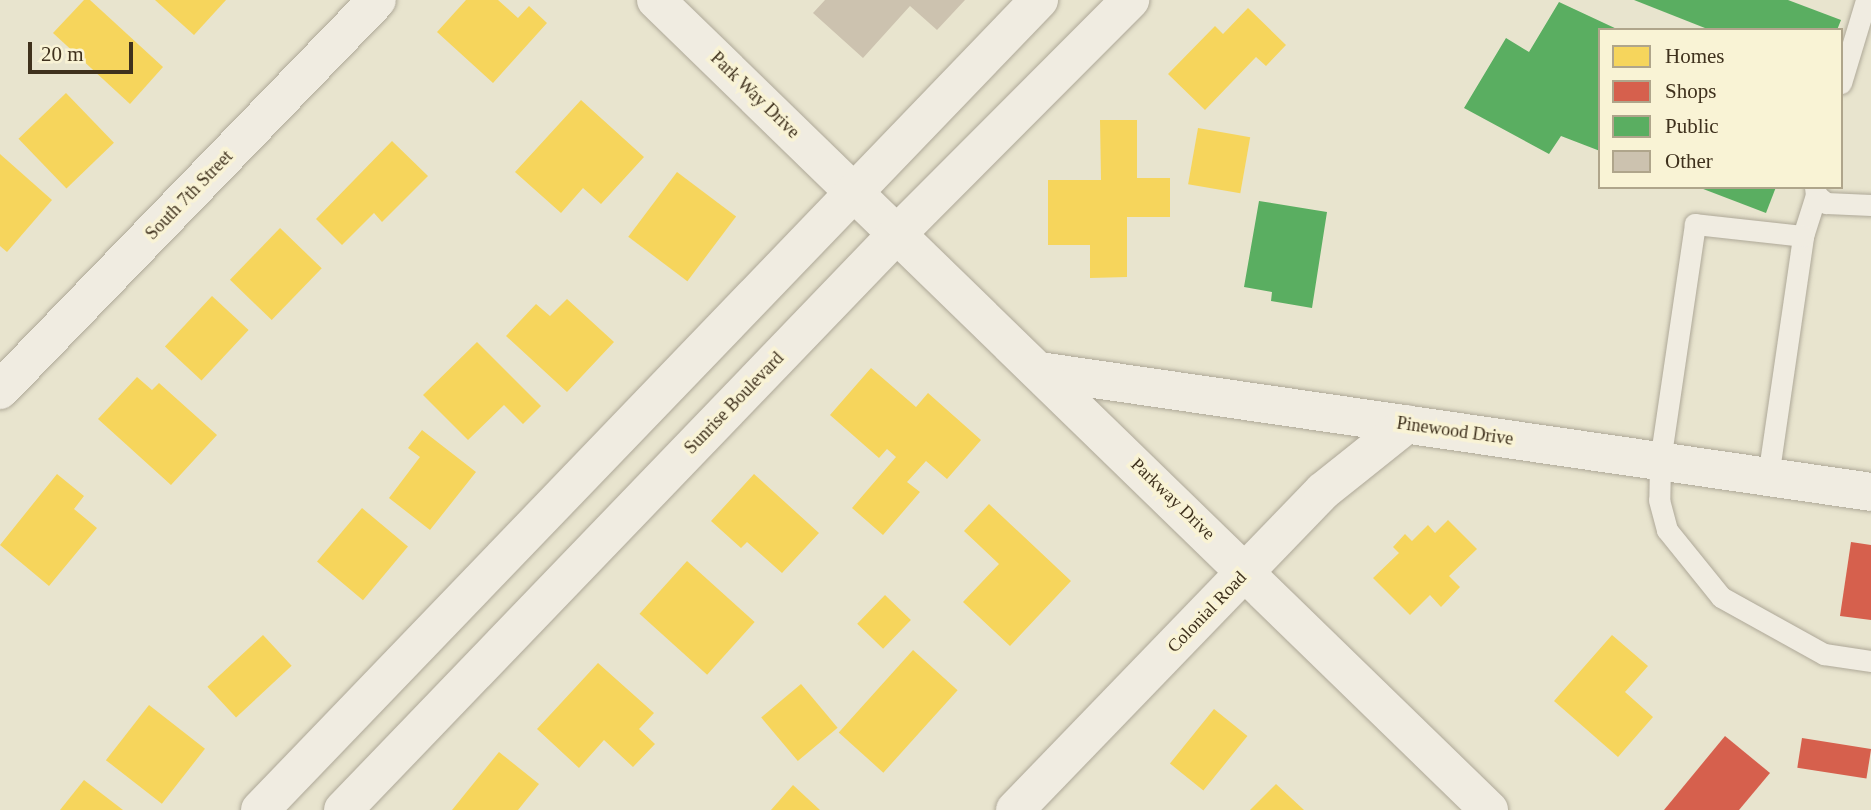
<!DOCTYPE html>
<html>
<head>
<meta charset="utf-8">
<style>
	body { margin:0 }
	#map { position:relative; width:1871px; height:810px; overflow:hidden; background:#e8e4ce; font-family:"Times New Roman",serif }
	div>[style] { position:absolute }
	.homes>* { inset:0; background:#f6d55c; transform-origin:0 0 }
	.shops>* { inset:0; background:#d6604d; transform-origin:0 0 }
	.public>* { inset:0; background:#5aae61 }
	.building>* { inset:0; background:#ccc2af }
	.roads { filter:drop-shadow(0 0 2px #aea898) drop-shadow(0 0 2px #aea898) }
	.service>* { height:21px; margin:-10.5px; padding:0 10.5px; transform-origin:10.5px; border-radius:10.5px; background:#f0ece1 }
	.minor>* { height:38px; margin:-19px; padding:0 19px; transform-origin:19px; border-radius:19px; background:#f0ece1 }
	.tertiary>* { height:38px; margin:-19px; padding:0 19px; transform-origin:19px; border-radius:19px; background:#f0ece1 }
	.secondary>* { height:38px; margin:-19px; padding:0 19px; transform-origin:19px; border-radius:19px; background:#f0ece1 }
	span { translate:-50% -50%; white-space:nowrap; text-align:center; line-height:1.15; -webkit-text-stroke:7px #f9f3d5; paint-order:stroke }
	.street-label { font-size:18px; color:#3f311d }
	.legend { position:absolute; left:1598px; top:28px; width:245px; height:161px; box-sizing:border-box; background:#f9f3d5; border:2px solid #afa58b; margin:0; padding:9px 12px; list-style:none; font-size:21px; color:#3f311d }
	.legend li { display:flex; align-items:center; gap:14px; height:35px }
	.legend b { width:35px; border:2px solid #afa58b }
	.scale { position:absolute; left:28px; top:42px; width:105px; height:32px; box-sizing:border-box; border:4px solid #3f311d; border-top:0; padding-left:9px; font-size:21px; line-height:24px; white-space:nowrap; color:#3f311d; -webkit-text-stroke:5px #f9f3d5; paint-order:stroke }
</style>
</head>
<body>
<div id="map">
	<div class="homes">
		<i style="clip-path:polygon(84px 0,90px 0,163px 67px,130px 104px,53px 33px)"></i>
		<i style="clip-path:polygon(155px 0,226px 0,194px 35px)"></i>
		<i style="clip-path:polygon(466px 0,498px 0,518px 18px,529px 6px,547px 23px,493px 83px,437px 32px)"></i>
		<i style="clip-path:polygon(1248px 8px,1286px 45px,1266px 66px,1256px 57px,1205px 110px,1168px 74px,1215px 26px,1223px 34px)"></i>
		<i style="left:66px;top:93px;width:69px;height:66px;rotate:46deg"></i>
		<i style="clip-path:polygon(581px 100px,644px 157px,601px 204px,583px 188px,561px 213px,515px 172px)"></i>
		<i style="clip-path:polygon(1100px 120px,1137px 120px,1137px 178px,1170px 178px,1170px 217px,1127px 217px,1127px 277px,1090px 278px,1090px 245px,1048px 245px,1048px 180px,1101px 180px)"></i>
		<i style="left:1198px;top:128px;width:53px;height:57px;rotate:10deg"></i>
		<i style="clip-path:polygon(392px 141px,428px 176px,382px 222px,374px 213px,342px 245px,316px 219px)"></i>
		<i style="clip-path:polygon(0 154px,52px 200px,7px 252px,0 246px)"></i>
		<i style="left:677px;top:172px;width:74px;height:81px;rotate:37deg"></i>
		<i style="left:280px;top:228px;width:58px;height:72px;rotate:44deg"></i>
		<i style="left:212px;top:296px;width:50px;height:69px;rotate:43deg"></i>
		<i style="clip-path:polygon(567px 299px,614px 342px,567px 392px,506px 336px,536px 304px,550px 316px)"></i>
		<i style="clip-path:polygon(477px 342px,541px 406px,523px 424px,504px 405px,468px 440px,423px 395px)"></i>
		<i style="clip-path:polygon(871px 368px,916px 407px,928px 393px,981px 440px,947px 479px,926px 461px,907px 482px,920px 492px,883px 535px,852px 508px,896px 457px,887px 449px,879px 458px,830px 415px)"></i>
		<i style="clip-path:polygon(137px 377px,152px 390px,159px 383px,217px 435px,171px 485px,98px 419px)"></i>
		<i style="clip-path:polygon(422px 430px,476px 472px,430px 530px,389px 498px,420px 457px,408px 448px)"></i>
		<i style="clip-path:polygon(57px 474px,84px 496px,74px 509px,97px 528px,49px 586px,0 545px)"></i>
		<i style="clip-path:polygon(754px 474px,819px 533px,782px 573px,747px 542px,741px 548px,711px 521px)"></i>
		<i style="clip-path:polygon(989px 504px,1071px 581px,1010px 646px,963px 602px,999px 564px,964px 531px)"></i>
		<i style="left:362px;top:508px;width:60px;height:70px;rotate:40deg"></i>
		<i style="clip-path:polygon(1448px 520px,1477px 549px,1449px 576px,1460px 587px,1441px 607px,1430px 595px,1410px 615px,1373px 578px,1399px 553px,1393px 547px,1405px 534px,1412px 541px,1428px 525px,1435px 533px)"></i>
		<i style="left:687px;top:561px;width:91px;height:71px;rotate:42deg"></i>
		<i style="left:885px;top:595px;width:36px;height:40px;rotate:44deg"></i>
		<i style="left:263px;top:635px;width:42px;height:76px;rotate:47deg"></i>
		<i style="clip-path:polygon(1612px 635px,1648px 666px,1625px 692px,1653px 717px,1618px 757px,1554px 701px)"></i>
		<i style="left:913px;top:650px;width:60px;height:111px;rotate:42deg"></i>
		<i style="clip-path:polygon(598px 663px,654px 713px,639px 729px,655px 744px,633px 767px,604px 740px,579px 768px,537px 729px)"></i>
		<i style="left:801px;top:684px;width:57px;height:52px;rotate:50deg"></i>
		<i style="left:149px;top:705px;width:71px;height:70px;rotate:38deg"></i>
		<i style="left:1214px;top:709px;width:43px;height:70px;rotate:39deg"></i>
		<i style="clip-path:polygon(499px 752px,539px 784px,518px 810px,452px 810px)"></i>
		<i style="clip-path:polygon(84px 780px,123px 810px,60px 810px)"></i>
		<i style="clip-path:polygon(1276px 784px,1304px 810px,1250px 810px)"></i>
		<i style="clip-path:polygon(793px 785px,820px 810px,771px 810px)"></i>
	</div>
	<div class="shops">
		<i style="clip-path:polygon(1851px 542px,1871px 545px,1871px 620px,1840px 616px)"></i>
		<i style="clip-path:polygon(1725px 736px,1770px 773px,1739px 810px,1664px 810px)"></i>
		<i style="left:1802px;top:738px;width:70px;height:30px;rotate:9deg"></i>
	</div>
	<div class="public">
		<i style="clip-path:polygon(1634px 0,1788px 0,1841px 20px,1837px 30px,1710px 30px)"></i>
		<i style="clip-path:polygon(1559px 2px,1619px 30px,1600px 30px,1600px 151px,1561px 136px,1549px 154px,1464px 108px,1506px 38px,1529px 52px)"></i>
		<i style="clip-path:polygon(1698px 187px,1776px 187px,1766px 213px)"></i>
		<i style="clip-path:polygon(1259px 201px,1327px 212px,1312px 308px,1271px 301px,1272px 292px,1244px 287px)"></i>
	</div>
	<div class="building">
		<i style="clip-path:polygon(825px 0,965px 0,937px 30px,910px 6px,863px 58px,813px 13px)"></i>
	</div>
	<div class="roads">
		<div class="service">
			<i style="left:1841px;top:83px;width:87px;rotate:-73.2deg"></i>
			<i style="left:1815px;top:187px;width:8px;rotate:83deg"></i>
			<i style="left:1816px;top:195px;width:13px;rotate:39deg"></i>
			<i style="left:1826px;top:203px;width:45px;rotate:2.5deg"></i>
			<i style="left:1803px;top:236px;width:43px;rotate:-72.4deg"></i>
			<i style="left:1768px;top:477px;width:244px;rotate:-81.7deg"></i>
			<i style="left:1803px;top:236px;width:109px;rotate:-173.7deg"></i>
			<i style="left:1695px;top:224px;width:240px;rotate:98.4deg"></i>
			<i style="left:1660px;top:461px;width:39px;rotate:91deg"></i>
			<i style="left:1659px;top:500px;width:31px;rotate:75deg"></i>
			<i style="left:1667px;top:530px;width:86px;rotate:51.1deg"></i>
			<i style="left:1721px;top:597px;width:118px;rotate:29deg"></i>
			<i style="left:1824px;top:654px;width:48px;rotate:8.5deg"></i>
		</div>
		<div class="minor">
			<i style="left:1039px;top:371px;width:841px;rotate:8.27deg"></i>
			<i style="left:0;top:390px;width:542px;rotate:-45.97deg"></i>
			<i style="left:1015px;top:810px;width:443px;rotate:-46deg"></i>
			<i style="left:1323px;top:491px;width:107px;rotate:-38.6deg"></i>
		</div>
		<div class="tertiary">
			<i style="left:656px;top:0;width:1162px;rotate:44.2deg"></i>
		</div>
		<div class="secondary">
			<i style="left:260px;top:810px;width:1124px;rotate:-46.12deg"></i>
			<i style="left:343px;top:810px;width:798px;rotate:-46.12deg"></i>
			<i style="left:896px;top:235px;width:332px;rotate:-45.1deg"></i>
		</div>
	</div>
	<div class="street-label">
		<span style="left:755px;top:95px;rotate:44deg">Park Way Drive</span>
		<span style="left:189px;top:195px;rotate:-46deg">South 7th Street</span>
		<span style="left:734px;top:403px;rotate:-46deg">Sunrise Boulevard</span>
		<span style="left:1455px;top:431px;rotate:8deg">Pinewood Drive</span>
		<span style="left:1173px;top:499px;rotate:44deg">Parkway Drive</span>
		<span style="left:1207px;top:612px;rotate:-46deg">Colonial Road</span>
	</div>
	<ul class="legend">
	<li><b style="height:19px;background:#f6d55c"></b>Homes</li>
	<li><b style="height:19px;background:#d6604d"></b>Shops</li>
	<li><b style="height:19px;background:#5aae61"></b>Public</li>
	<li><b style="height:19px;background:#ccc2af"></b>Other</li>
	</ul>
	<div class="scale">20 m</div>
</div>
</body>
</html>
